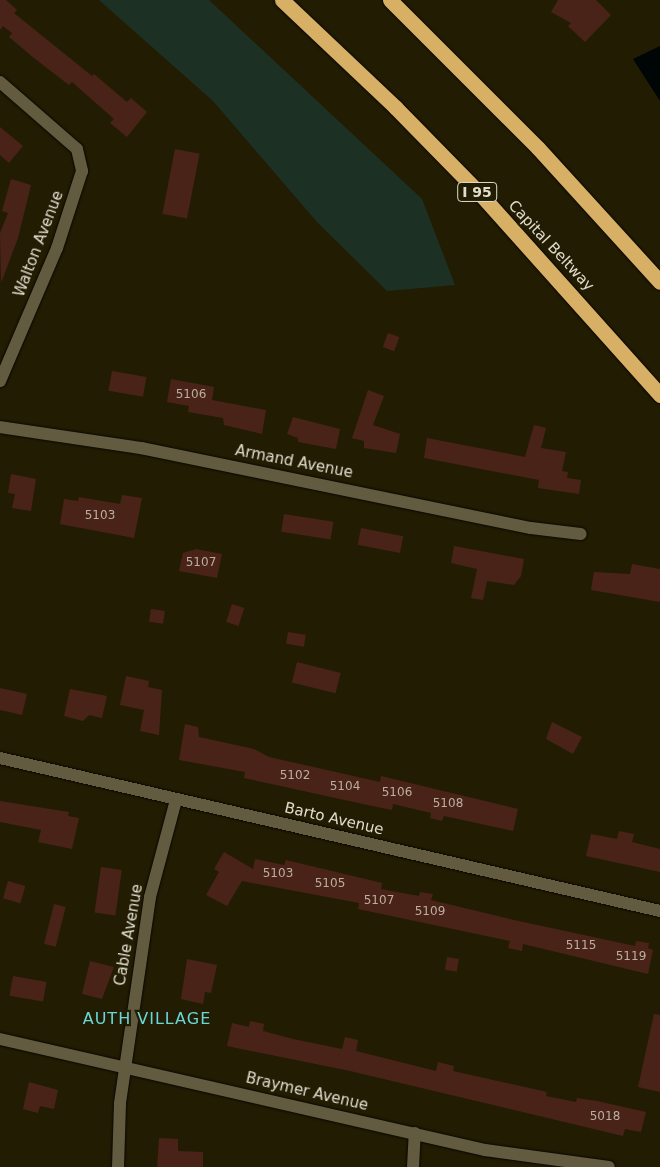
<!DOCTYPE html>
<html>
<head>
<meta charset="utf-8">
<style>
	body { margin:0 }
	#map { position:relative; width:660px; height:1167px; overflow:hidden; background:#221c03; font-family:"DejaVu Sans",sans-serif }
	div>[style] { position:absolute }
	.green>* { inset:0; background:#1c3123 }
	.water>* { inset:0; background:#000606 }
	.building>* { inset:0; background:#4a2318; transform-origin:0 0 }
	.roads { filter:drop-shadow(0 0 1px #0b0600) drop-shadow(0 0 1px #0b0600) }
	.street>* { height:12px; margin:-6px; padding:0 6px; transform-origin:6px; border-radius:6px; background:#625b40 }
	.highway>* { height:15px; margin:-7.5px; padding:0 7.5px; transform-origin:7.5px; border-radius:7.5px; background:#d7b066 }
	span { translate:-50% -50%; white-space:nowrap; text-align:center; line-height:1.15; -webkit-text-stroke:4.5px #221c03; paint-order:stroke }
	.number-label { font-size:12px; color:#bbaea0 }
	.number-label span { -webkit-text-stroke-width:0 }
	.shield-label span { padding:1px 4px; background:#221c03; border:1px solid; border-radius:4px; -webkit-text-stroke-width:0 }
	.shield-label { font-size:14px; color:#e1ddce; font-weight:700 }
	.street-label { font-size:15px; color:#e1ddce }
	.neighbourhood-label { font-size:16px; color:#6ad7d6; letter-spacing:1px }
</style>
</head>
<body>
<div id="map">
	<div class="green">
		<i style="clip-path:polygon(99px 0,209px 0,422px 199px,455px 285px,387px 291px,317px 222px,213px 101px)"></i>
	</div>
	<div class="water">
		<i style="clip-path:polygon(660px 46px,660px 101px,633px 59px)"></i>
	</div>
	<div class="building">
		<i style="clip-path:polygon(0 0,6px 0,17px 10px,14px 13px,92px 76px,94px 74px,127px 102px,131px 98px,147px 112px,127px 137px,110px 123px,114px 119px,72px 82px,69px 85px,34px 58px,9px 37px,12px 33px,3px 26px,0 30px)"></i>
		<i style="clip-path:polygon(558px 0,596px 0,611px 15px,585px 42px,568px 26px,571px 23px,551px 12px)"></i>
		<i style="clip-path:polygon(0 127px,23px 146px,9px 163px,0 155px)"></i>
		<i style="left:175px;top:149px;width:25px;height:66px;rotate:11deg"></i>
		<i style="clip-path:polygon(11px 179px,31px 185px,18px 238px,1px 283px,0 233px,8px 213px,2px 211px)"></i>
		<i style="left:388px;top:333px;width:12px;height:15px;rotate:20deg"></i>
		<i style="left:112px;top:371px;width:35px;height:20px;rotate:10deg"></i>
		<i style="clip-path:polygon(171px 379px,214px 387px,212px 400px,266px 410px,262px 434px,224px 425px,223px 418px,188px 412px,189px 406px,167px 402px)"></i>
		<i style="clip-path:polygon(368px 390px,384px 396px,373px 425px,400px 434px,396px 453px,364px 448px,364px 441px,352px 438px)"></i>
		<i style="clip-path:polygon(293px 417px,340px 429px,336px 449px,298px 442px,298px 438px,287px 434px)"></i>
		<i style="clip-path:polygon(534px 425px,546px 428px,541px 448px,566px 452px,562px 471px,568px 472px,567px 478px,581px 480px,579px 494px,538px 488px,539px 480px,424px 458px,427px 438px,525px 457px)"></i>
		<i style="clip-path:polygon(11px 474px,36px 479px,31px 511px,12px 508px,15px 494px,8px 493px)"></i>
		<i style="clip-path:polygon(122px 495px,142px 498px,134px 538px,60px 524px,64px 499px,78px 501px,79px 497px,120px 504px)"></i>
		<i style="left:284px;top:514px;width:50px;height:18px;rotate:9deg"></i>
		<i style="left:361px;top:528px;width:43px;height:17px;rotate:11deg"></i>
		<i style="clip-path:polygon(454px 546px,524px 559px,521px 576px,514px 585px,487px 581px,483px 600px,471px 598px,477px 569px,451px 563px)"></i>
		<i style="clip-path:polygon(196px 549px,222px 554px,217px 578px,179px 571px,183px 553px)"></i>
		<i style="clip-path:polygon(632px 564px,660px 569px,660px 602px,591px 590px,594px 572px,630px 574px)"></i>
		<i style="left:232px;top:604px;width:13px;height:19px;rotate:18deg"></i>
		<i style="left:151px;top:609px;width:14px;height:13px;rotate:8deg"></i>
		<i style="left:288px;top:632px;width:18px;height:12px;rotate:9deg"></i>
		<i style="left:297px;top:662px;width:45px;height:21px;rotate:14deg"></i>
		<i style="clip-path:polygon(126px 676px,149px 681px,148px 687px,162px 690px,159px 735px,140px 731px,144px 710px,120px 705px)"></i>
		<i style="clip-path:polygon(0 688px,27px 694px,22px 715px,0 710px)"></i>
		<i style="clip-path:polygon(70px 689px,107px 696px,102px 718px,89px 715px,83px 721px,64px 716px)"></i>
		<i style="clip-path:polygon(552px 722px,582px 737px,573px 754px,546px 739px)"></i>
		<i style="clip-path:polygon(185px 724px,198px 727px,199px 737px,254px 749px,269px 757px,380px 782px,381px 776px,518px 809px,513px 831px,444px 816px,442px 821px,430px 818px,431px 813px,393px 804px,392px 810px,363px 804px,244px 778px,245px 772px,179px 760px)"></i>
		<i style="clip-path:polygon(0 801px,69px 812px,68px 816px,79px 818px,72px 849px,38px 842px,41px 830px,0 822px)"></i>
		<i style="clip-path:polygon(619px 831px,634px 834px,632px 842px,660px 849px,660px 872px,586px 856px,591px 834px,617px 839px)"></i>
		<i style="clip-path:polygon(224px 852px,253px 869px,255px 859px,284px 865px,286px 860px,382px 883px,381px 889px,419px 896px,420px 892px,433px 894px,431px 900px,514px 920px,635px 946px,636px 941px,649px 943px,648px 948px,653px 950px,648px 974px,523px 944px,522px 951px,508px 948px,510px 941px,358px 909px,359px 903px,242px 881px,227px 906px,206px 895px,219px 872px,214px 869px)"></i>
		<i style="left:101px;top:867px;width:21px;height:46px;rotate:8deg"></i>
		<i style="left:8px;top:881px;width:18px;height:18px;rotate:16deg"></i>
		<i style="left:54px;top:904px;width:12px;height:41px;rotate:14deg"></i>
		<i style="left:447px;top:957px;width:12px;height:13px;rotate:9deg"></i>
		<i style="clip-path:polygon(187px 959px,217px 965px,211px 993px,205px 992px,203px 1004px,181px 999px)"></i>
		<i style="clip-path:polygon(90px 961px,114px 967px,102px 999px,82px 994px)"></i>
		<i style="left:13px;top:976px;width:34px;height:20px;rotate:10deg"></i>
		<i style="clip-path:polygon(654px 1014px,660px 1015px,660px 1092px,638px 1087px)"></i>
		<i style="clip-path:polygon(250px 1021px,264px 1024px,263px 1031px,293px 1039px,342px 1049px,345px 1037px,358px 1040px,356px 1051px,436px 1071px,438px 1062px,454px 1066px,453px 1071px,547px 1092px,546px 1096px,576px 1102px,577px 1098px,597px 1101px,646px 1112px,641px 1132px,625px 1129px,623px 1136px,350px 1071px,227px 1046px,232px 1023px,249px 1027px)"></i>
		<i style="clip-path:polygon(29px 1082px,58px 1090px,54px 1109px,40px 1106px,38px 1113px,23px 1109px)"></i>
		<i style="clip-path:polygon(159px 1138px,178px 1139px,178px 1151px,203px 1152px,203px 1167px,157px 1167px)"></i>
	</div>
	<div class="roads">
		<div class="street">
			<i style="left:0;top:82px;width:102px;rotate:41deg"></i>
			<i style="left:77px;top:149px;width:23px;rotate:77deg"></i>
			<i style="left:82px;top:171px;width:81px;rotate:108deg"></i>
			<i style="left:57px;top:248px;width:145px;rotate:113.2deg"></i>
			<i style="left:0;top:427px;width:143px;rotate:8.5deg"></i>
			<i style="left:141px;top:448px;width:398px;rotate:11.6deg"></i>
			<i style="left:531px;top:528px;width:50px;rotate:6.8deg"></i>
			<i style="left:0;top:758px;width:678px;rotate:13.05deg"></i>
			<i style="left:0;top:1039px;width:498px;rotate:12.9deg"></i>
			<i style="left:485px;top:1150px;width:125px;rotate:7.8deg"></i>
			<i style="left:118px;top:1167px;width:64px;rotate:-88.2deg"></i>
			<i style="left:120px;top:1103px;width:208px;rotate:-81.7deg"></i>
			<i style="left:150px;top:897px;width:100px;rotate:-75deg"></i>
			<i style="left:413px;top:1167px;width:34px;rotate:-87deg"></i>
		</div>
		<div class="highway">
			<i style="left:282px;top:0;width:156px;rotate:43.4deg"></i>
			<i style="left:395px;top:107px;width:126px;rotate:45.6deg"></i>
			<i style="left:483px;top:197px;width:266px;rotate:48.2deg"></i>
			<i style="left:390px;top:0;width:209px;rotate:45deg"></i>
			<i style="left:538px;top:148px;width:181px;rotate:47.7deg"></i>
		</div>
	</div>
	<div class="number-label">
		<span style="left:191px;top:395px">5106</span>
		<span style="left:100px;top:516px">5103</span>
		<span style="left:201px;top:563px">5107</span>
		<span style="left:295px;top:776px">5102</span>
		<span style="left:345px;top:787px">5104</span>
		<span style="left:397px;top:793px">5106</span>
		<span style="left:448px;top:804px">5108</span>
		<span style="left:278px;top:874px">5103</span>
		<span style="left:330px;top:884px">5105</span>
		<span style="left:379px;top:901px">5107</span>
		<span style="left:430px;top:912px">5109</span>
		<span style="left:581px;top:946px">5115</span>
		<span style="left:631px;top:957px">5119</span>
		<span style="left:605px;top:1117px">5018</span>
	</div>
	<div class="shield-label">
		<span style="left:477px;top:192px">I 95</span>
	</div>
	<div class="street-label">
		<span style="left:39px;top:244px;rotate:-69deg">Walton Avenue</span>
		<span style="left:551px;top:246px;rotate:47deg">Capital Beltway</span>
		<span style="left:294px;top:462px;rotate:11deg">Armand Avenue</span>
		<span style="left:334px;top:819px;rotate:13deg">Barto Avenue</span>
		<span style="left:129px;top:935px;rotate:-80deg">Cable Avenue</span>
		<span style="left:307px;top:1092px;rotate:13deg">Braymer Avenue</span>
	</div>
	<div class="neighbourhood-label">
		<span style="left:147px;top:1019px">AUTH VILLAGE</span>
	</div>
</div>
</body>
</html>
